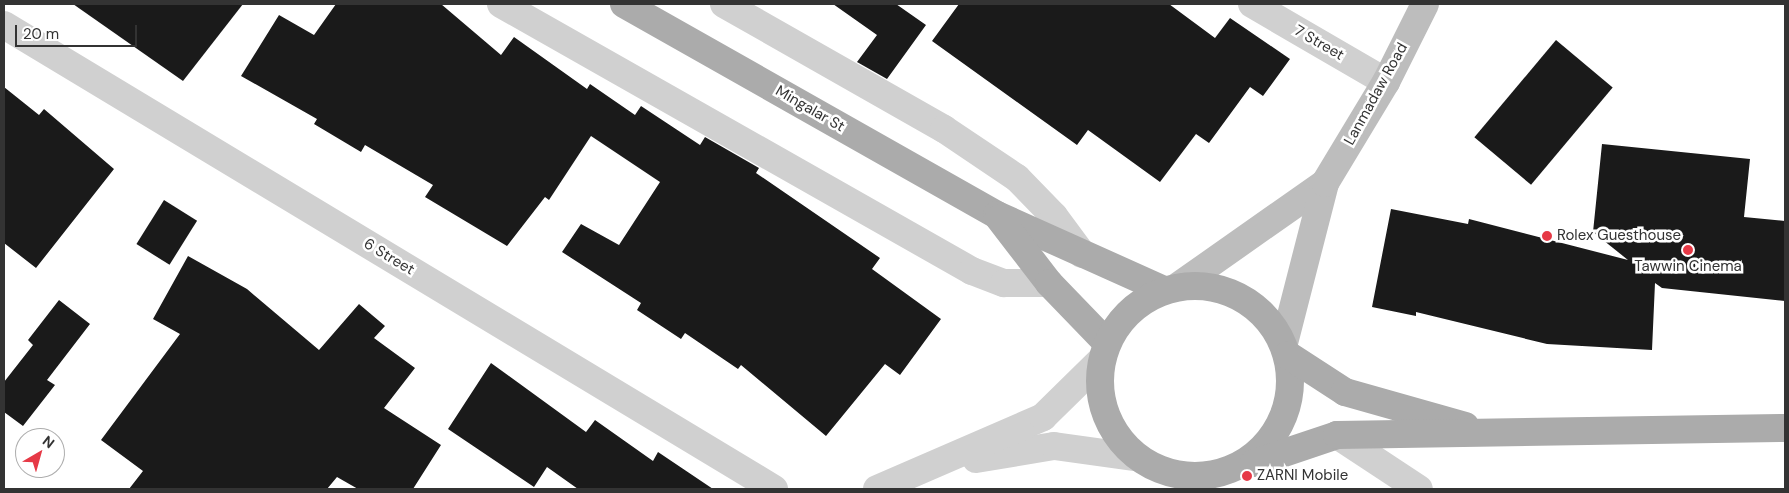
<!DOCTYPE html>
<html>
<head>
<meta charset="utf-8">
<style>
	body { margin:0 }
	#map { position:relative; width:1789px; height:493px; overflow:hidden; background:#fff; font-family:"DM Sans",sans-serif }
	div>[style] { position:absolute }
	.building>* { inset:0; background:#1a1a1a; transform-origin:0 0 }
	.street>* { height:28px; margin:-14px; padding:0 14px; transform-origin:14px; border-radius:14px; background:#d0d0d0 }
	.secondary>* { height:28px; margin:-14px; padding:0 14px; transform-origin:14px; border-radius:14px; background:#bdbdbd }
	.primary>* { height:28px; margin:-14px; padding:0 14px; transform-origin:14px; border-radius:14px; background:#ababab }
	.primary>.ring { margin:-14px; padding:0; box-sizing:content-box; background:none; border:28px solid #ababab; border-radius:50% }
	.dots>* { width:14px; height:14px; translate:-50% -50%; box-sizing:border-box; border:2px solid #fff; border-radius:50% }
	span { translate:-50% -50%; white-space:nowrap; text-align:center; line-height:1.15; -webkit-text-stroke:5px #fff; paint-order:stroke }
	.street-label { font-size:15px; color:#333 }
	.poi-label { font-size:15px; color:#333 }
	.left { translate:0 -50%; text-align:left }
	.frame { position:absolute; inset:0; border:5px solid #333; pointer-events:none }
	.north { position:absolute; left:15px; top:428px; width:50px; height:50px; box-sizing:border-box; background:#fff; border:1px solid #adadad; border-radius:50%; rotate:38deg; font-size:14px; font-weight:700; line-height:20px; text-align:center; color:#333 }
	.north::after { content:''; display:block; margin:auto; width:18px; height:22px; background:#e63946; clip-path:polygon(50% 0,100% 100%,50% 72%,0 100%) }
	.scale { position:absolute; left:15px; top:25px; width:122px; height:22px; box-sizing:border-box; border:2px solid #333; border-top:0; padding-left:6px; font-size:15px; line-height:18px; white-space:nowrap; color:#333; -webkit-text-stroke:4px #fff; paint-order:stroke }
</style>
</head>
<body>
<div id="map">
	<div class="building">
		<i style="clip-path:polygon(73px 4px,243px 4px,183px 81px)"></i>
		<i style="clip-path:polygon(336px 4px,441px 4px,501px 55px,514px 37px,587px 89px,590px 84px,635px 115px,641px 106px,700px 145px,705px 137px,759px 168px,756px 173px,880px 258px,872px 269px,941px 319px,900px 375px,885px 364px,826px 436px,741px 365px,738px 369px,685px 333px,681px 339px,637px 310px,641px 303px,562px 252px,581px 224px,619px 245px,660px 182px,591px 136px,549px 200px,545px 197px,507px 246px,425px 197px,433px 185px,365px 145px,361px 152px,314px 124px,317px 119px,241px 76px,279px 15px,314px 35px)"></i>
		<i style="clip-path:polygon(833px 4px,896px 4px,926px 25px,887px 79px,857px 62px,877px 35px)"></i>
		<i style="clip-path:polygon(959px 4px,1169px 4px,1215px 38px,1230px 18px,1290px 59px,1263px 96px,1250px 87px,1209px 143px,1196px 134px,1160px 182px,1088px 130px,1077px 145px,932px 41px)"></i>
		<i style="left:1556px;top:40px;width:74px;height:127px;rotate:40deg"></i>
		<i style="clip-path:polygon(4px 87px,39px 115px,44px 109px,114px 169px,36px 268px,4px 243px)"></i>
		<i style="clip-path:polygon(1602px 144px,1750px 159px,1744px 217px,1785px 221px,1785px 301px,1662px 288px,1655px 283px,1652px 350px,1547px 344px,1416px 312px,1416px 316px,1372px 307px,1391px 209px,1468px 224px,1469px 219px,1628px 260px,1593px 232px)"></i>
		<i style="left:164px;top:200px;width:39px;height:52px;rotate:32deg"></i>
		<i style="clip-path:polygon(188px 256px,247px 289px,319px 350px,359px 304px,385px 326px,374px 338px,415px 368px,384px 408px,441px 445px,413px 489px,358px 489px,337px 477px,327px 489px,129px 489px,143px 471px,101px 440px,180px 334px,153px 319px)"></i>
		<i style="clip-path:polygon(59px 300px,90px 324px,47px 380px,55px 385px,23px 426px,4px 412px,4px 382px,33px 345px,28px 340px)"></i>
		<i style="clip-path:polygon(491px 363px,586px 432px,595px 420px,653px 461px,658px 452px,713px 489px,578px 489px,547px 467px,534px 487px,448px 429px)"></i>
	</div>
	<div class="street">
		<i style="left:501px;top:4px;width:541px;rotate:29.55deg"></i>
		<i style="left:972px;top:271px;width:34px;rotate:21deg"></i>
		<i style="left:1004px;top:283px;width:45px"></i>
		<i style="left:724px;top:4px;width:253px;rotate:29.6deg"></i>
		<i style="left:944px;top:129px;width:88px;rotate:33.9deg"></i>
		<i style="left:1017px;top:178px;width:53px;rotate:45.8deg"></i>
		<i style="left:1054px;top:216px;width:47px;rotate:53.6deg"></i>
		<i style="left:1252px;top:4px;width:155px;rotate:30.2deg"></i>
		<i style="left:4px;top:25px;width:899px;rotate:31.07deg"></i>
		<i style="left:1337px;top:435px;width:98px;rotate:33.4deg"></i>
		<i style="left:976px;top:459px;width:79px;rotate:-9.5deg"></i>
		<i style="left:1054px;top:446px;width:80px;rotate:7.9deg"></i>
		<i style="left:877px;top:489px;width:181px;rotate:-23.4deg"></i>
		<i style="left:1043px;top:417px;width:80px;rotate:-44.5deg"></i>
	</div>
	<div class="secondary">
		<i style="left:1177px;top:287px;width:181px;rotate:-35.1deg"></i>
		<i style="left:1284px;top:343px;width:165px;rotate:-75.6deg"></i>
		<i style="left:1325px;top:183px;width:118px;rotate:-58.9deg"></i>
		<i style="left:1386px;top:82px;width:87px;rotate:-63.4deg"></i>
	</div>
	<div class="primary">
		<i style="left:624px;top:4px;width:429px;rotate:29.5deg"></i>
		<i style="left:997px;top:215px;width:183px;rotate:24.2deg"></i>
		<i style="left:999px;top:218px;width:82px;rotate:52.4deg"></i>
		<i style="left:1049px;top:283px;width:82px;rotate:46deg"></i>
		<i class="ring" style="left:1100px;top:286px;width:162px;height:162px"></i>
		<i style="left:1288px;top:355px;width:68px;rotate:33deg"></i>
		<i style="left:1345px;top:392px;width:125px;rotate:15.8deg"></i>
		<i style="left:1254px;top:463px;width:88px;rotate:-18.6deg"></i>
		<i style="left:1337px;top:435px;width:448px;rotate:-0.9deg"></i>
	</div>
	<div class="dots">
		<i style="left:1547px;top:236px;background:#e63946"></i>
		<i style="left:1688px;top:250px;background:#e63946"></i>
		<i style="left:1247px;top:476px;background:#e63946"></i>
	</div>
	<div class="street-label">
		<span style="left:1319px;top:43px;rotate:30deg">7 Street</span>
		<span style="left:1376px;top:94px;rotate:-61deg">Lanmadaw Road</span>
		<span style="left:810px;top:109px;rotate:30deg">Mingalar St</span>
		<span style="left:389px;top:257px;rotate:31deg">6 Street</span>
	</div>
	<div class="poi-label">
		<span class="left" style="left:1557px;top:236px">Rolex Guesthouse</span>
		<span style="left:1688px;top:267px">Tawwin Cinema</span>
		<span class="left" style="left:1257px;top:476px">ZARNI Mobile</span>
	</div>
	<div class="frame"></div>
	<div class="north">N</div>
	<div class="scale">20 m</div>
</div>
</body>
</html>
